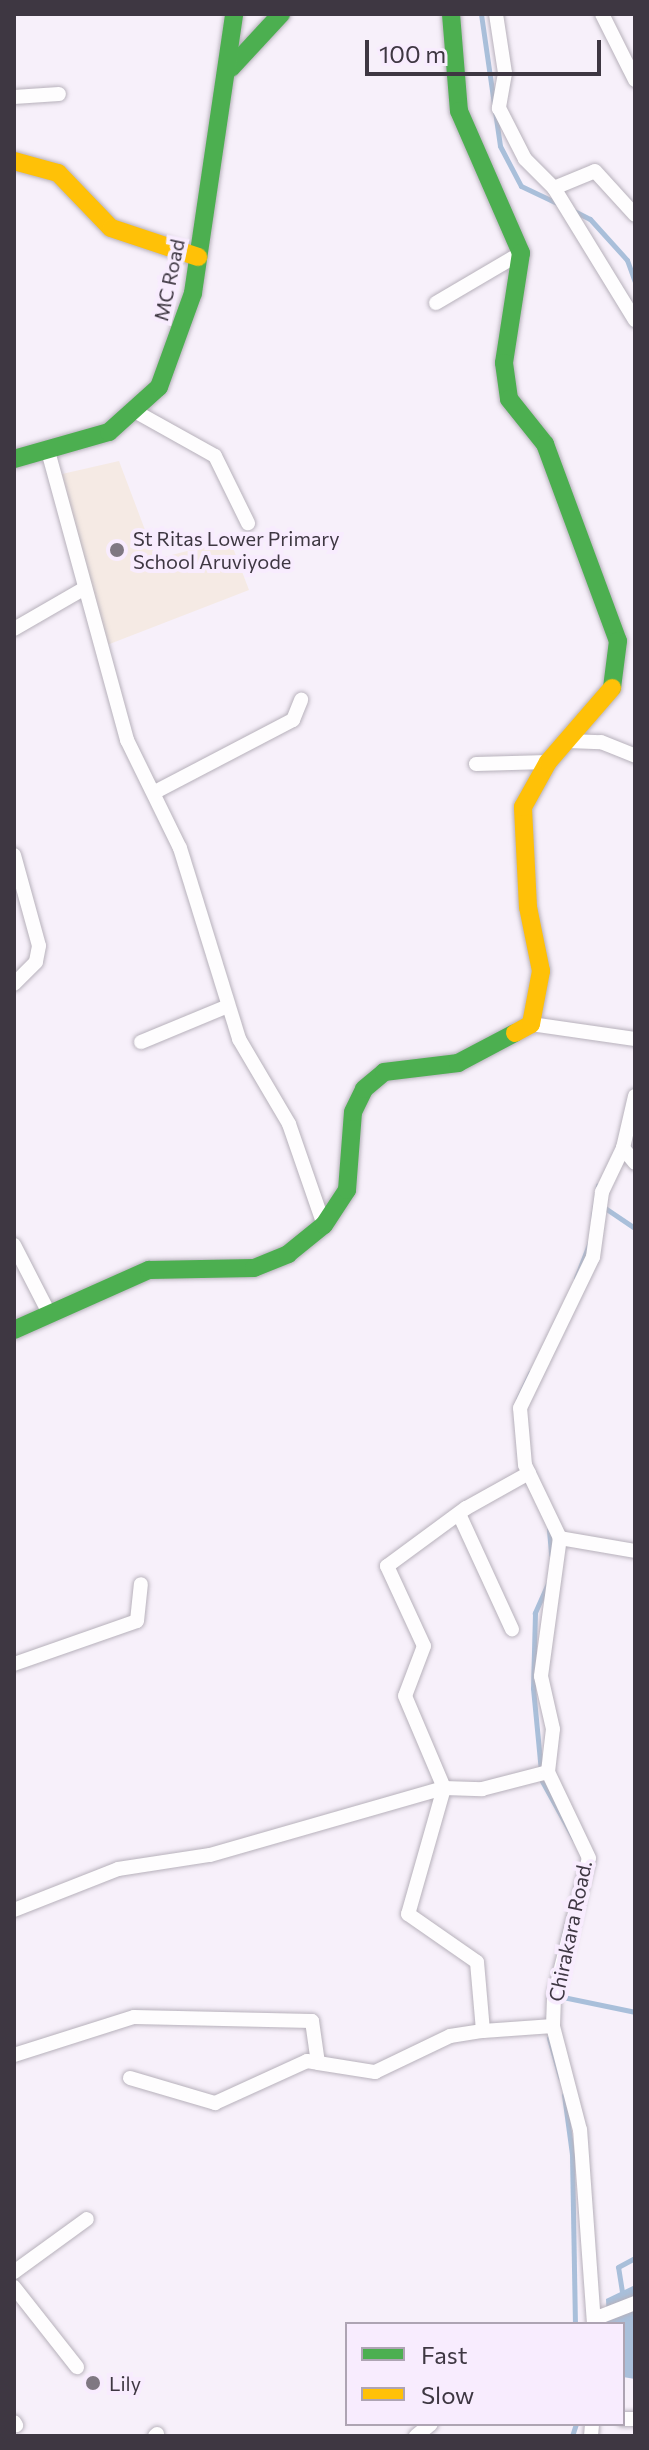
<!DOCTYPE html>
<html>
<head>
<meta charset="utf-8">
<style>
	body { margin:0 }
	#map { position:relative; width:649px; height:2450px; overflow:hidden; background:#f7f0fa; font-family:Commissioner,sans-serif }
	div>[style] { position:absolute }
	.education>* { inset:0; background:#f5eae4 }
	.water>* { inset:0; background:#a9bfda }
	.stream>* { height:5px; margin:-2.5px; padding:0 2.5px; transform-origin:2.5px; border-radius:2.5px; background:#a9bfda }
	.roads { filter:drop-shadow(0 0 2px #b7b1bb) drop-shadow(0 0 2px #b7b1bb) }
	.street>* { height:14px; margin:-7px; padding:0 7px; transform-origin:7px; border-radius:7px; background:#fefdfe }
	.fast>* { height:18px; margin:-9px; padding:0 9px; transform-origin:9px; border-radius:9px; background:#4caf50 }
	.slow>* { height:18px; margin:-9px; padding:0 9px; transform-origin:9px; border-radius:9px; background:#ffc107 }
	.dots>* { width:22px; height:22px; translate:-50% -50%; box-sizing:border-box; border:4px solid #f8ecfe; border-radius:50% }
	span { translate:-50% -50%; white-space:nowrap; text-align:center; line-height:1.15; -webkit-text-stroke:8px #f8ecfe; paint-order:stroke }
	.street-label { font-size:20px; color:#3e3742 }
	.poi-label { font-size:20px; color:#3e3742 }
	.left { translate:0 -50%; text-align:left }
	.frame { position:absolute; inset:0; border:16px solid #3e3742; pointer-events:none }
	.legend { position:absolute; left:345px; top:2322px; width:280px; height:104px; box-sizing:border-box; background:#f8ecfe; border:2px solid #aea4b3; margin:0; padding:10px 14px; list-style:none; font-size:24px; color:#3e3742 }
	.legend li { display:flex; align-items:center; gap:16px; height:40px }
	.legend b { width:40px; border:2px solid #aea4b3 }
	.scale { position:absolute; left:365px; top:40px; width:236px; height:36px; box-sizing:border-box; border:4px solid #3e3742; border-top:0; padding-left:10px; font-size:24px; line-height:28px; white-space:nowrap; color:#3e3742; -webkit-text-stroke:6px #f8ecfe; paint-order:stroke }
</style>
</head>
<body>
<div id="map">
	<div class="education">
		<i style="clip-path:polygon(119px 461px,156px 559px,230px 540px,249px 590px,107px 645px,62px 474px)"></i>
	</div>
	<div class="water">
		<i style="clip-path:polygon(635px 2285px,635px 2379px,623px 2377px,623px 2324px,607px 2324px,606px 2299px)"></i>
	</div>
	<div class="stream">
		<i style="left:481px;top:14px;width:133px;rotate:81.8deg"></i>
		<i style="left:500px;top:146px;width:45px;rotate:62.3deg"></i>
		<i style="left:521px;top:186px;width:42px;rotate:25.3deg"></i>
		<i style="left:572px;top:210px;width:20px;rotate:27deg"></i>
		<i style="left:590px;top:219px;width:55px;rotate:47.9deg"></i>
		<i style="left:627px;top:260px;width:23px;rotate:70deg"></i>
		<i style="left:602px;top:1206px;width:40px;rotate:34deg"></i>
		<i style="left:593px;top:1217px;width:32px;rotate:-81deg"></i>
		<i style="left:576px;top:1278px;width:39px;rotate:-69deg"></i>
		<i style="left:518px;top:1399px;width:29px;rotate:-65deg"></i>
		<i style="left:549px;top:1530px;width:25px;rotate:85deg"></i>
		<i style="left:549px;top:1581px;width:35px;rotate:114deg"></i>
		<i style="left:535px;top:1613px;width:75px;rotate:91.5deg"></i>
		<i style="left:533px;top:1688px;width:93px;rotate:84.5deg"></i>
		<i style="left:542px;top:1781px;width:66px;rotate:61.1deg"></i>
		<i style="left:558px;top:1996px;width:79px;rotate:11.7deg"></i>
		<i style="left:549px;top:2038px;width:41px;rotate:74.2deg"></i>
		<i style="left:564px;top:2095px;width:60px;rotate:82.3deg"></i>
		<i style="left:572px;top:2154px;width:170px;rotate:89deg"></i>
		<i style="left:623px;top:2298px;width:31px;rotate:-99deg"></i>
		<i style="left:618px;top:2267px;width:19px;rotate:-28deg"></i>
		<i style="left:572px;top:2436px;width:13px;rotate:-72deg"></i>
	</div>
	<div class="roads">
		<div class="street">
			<i style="left:496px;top:14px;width:60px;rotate:81.3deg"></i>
			<i style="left:505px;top:73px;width:36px;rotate:100deg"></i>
			<i style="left:499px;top:108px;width:57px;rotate:63deg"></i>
			<i style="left:525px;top:159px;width:41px;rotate:45deg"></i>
			<i style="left:554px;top:188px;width:44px;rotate:-22.5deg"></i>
			<i style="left:595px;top:171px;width:59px;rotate:47.7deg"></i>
			<i style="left:602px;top:14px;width:74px;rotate:63.4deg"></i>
			<i style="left:14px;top:97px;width:45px;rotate:-3.8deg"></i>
			<i style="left:554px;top:188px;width:155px;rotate:58.5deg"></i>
			<i style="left:436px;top:303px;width:99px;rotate:-30.5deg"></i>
			<i style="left:138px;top:413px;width:88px;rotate:29.2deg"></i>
			<i style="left:215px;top:456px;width:75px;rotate:63.8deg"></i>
			<i style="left:48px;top:451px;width:300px;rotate:74.7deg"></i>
			<i style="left:127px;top:740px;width:120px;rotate:63.9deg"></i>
			<i style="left:180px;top:848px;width:200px;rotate:72.8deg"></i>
			<i style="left:239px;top:1039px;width:99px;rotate:59.5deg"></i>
			<i style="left:289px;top:1124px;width:107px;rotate:70.9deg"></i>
			<i style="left:14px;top:629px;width:82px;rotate:-30deg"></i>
			<i style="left:568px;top:741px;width:33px;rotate:2deg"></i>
			<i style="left:601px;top:742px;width:37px;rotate:22deg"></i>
			<i style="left:476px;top:764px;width:72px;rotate:-1.6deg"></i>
			<i style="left:155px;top:792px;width:156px;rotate:-27.6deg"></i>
			<i style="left:293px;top:720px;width:22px;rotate:-68deg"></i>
			<i style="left:14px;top:855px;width:94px;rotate:74.6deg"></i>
			<i style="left:39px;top:946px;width:16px;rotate:101deg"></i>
			<i style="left:36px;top:962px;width:31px;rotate:135deg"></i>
			<i style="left:531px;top:1024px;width:105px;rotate:8.2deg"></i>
			<i style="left:141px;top:1042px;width:94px;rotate:-22.5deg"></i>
			<i style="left:635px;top:1096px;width:53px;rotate:103deg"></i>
			<i style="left:623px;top:1148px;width:19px;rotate:51deg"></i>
			<i style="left:14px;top:1245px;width:76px;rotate:62.8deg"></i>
			<i style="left:529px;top:1473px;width:72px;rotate:150.9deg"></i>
			<i style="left:466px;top:1508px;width:98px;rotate:143.7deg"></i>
			<i style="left:387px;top:1566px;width:88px;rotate:65.2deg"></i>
			<i style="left:424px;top:1646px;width:53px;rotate:110.8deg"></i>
			<i style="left:405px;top:1696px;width:100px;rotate:67deg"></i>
			<i style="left:444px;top:1788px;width:131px;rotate:105.9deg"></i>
			<i style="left:408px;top:1914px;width:84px;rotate:34.8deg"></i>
			<i style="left:477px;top:1962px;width:69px;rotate:85deg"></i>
			<i style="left:483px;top:2031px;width:70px;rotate:-4.1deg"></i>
			<i style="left:459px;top:1514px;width:127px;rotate:65.3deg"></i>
			<i style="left:560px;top:1538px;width:76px;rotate:9.8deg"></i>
			<i style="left:14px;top:1664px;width:130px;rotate:-19.3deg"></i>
			<i style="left:137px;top:1621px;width:37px;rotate:-84deg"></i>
			<i style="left:14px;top:1910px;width:112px;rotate:-21.5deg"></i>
			<i style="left:118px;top:1869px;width:93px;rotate:-8.7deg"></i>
			<i style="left:210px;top:1855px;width:243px;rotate:-16deg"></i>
			<i style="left:444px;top:1788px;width:38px;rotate:2deg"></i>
			<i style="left:482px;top:1789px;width:68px;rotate:-14.4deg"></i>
			<i style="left:14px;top:2055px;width:126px;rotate:-17.6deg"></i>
			<i style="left:134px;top:2017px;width:178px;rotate:1.3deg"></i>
			<i style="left:312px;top:2021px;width:42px;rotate:81.9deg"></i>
			<i style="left:318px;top:2063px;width:58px;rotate:9deg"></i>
			<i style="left:375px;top:2072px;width:83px;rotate:-25.6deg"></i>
			<i style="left:450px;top:2036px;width:33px;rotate:-9deg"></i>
			<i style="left:130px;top:2078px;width:89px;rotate:16.4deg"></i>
			<i style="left:215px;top:2103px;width:101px;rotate:-24.5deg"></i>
			<i style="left:307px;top:2061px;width:11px;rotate:10deg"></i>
			<i style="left:14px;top:2272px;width:90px;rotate:-36deg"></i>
			<i style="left:14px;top:2287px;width:102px;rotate:51.8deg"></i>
			<i style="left:594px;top:2319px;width:44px;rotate:-21.3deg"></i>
			<i style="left:594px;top:2324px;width:195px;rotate:-94.1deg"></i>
			<i style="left:580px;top:2130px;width:107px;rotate:-104.6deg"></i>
			<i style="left:553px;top:2026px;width:30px;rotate:-88deg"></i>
			<i style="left:554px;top:1996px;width:142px;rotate:-75.8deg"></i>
			<i style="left:589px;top:1858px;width:95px;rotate:-115.5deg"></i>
			<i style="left:548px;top:1772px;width:43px;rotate:-83.4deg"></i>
			<i style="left:553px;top:1729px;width:54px;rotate:-102.8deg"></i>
			<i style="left:541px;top:1676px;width:139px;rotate:-82.2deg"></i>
			<i style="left:560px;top:1538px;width:81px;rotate:-115.6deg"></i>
			<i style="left:525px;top:1465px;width:57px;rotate:-95deg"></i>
			<i style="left:520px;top:1408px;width:168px;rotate:-64.2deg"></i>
			<i style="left:593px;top:1257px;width:66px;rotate:-82.1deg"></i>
			<i style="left:602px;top:1192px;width:49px;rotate:-64.5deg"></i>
			<i style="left:623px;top:2419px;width:12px"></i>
			<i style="left:14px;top:2422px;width:4px;rotate:56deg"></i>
			<i style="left:155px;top:2436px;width:3px;rotate:-45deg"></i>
			<i style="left:416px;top:2436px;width:19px;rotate:-39deg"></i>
			<i style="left:591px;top:2436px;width:12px;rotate:-85deg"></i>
		</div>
		<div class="fast">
			<i style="left:451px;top:14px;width:97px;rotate:85.3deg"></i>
			<i style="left:459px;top:111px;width:155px;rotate:66.4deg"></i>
			<i style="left:521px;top:253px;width:111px;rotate:98.8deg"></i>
			<i style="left:504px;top:363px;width:36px;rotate:82deg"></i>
			<i style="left:509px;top:399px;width:58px;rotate:51.3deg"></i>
			<i style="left:545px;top:444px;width:210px;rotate:69.7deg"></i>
			<i style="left:618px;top:641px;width:47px;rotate:97.3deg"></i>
			<i style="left:231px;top:68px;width:74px;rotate:-47.2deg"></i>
			<i style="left:14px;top:459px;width:99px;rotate:-15.9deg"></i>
			<i style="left:109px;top:432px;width:67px;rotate:-42deg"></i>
			<i style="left:159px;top:387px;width:100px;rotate:-70.1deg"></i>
			<i style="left:193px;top:293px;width:282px;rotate:-81.6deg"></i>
			<i style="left:14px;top:1330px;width:148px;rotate:-24deg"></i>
			<i style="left:149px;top:1270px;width:105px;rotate:-1.1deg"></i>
			<i style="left:254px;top:1268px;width:37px;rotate:-22deg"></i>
			<i style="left:288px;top:1254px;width:46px;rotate:-38.9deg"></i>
			<i style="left:324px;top:1225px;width:42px;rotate:-56.7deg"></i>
			<i style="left:347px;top:1190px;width:78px;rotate:-85.6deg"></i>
			<i style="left:353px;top:1112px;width:25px;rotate:-64deg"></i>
			<i style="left:364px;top:1089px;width:26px;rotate:-40deg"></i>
			<i style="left:384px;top:1072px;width:75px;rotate:-6.9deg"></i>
			<i style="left:458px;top:1063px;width:64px;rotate:-27.8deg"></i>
		</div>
		<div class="slow">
			<i style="left:14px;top:161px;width:46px;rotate:15.3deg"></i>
			<i style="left:58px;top:173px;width:76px;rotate:46.1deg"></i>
			<i style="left:111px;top:228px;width:92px;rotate:18.4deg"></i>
			<i style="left:515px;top:1033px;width:18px;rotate:-29deg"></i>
			<i style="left:531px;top:1024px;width:54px;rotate:-79.3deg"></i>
			<i style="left:541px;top:971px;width:65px;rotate:-101.5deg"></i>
			<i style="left:528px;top:907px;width:100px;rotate:-92.9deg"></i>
			<i style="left:523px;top:807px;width:51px;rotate:-60.9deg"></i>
			<i style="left:548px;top:762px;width:98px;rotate:-49.1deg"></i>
		</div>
	</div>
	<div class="dots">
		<i style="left:117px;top:550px;background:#7f7882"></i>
		<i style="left:93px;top:2383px;background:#7f7882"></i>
	</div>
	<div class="street-label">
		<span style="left:169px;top:280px;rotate:-78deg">MC Road</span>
		<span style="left:570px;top:1931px;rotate:-78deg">Chirakara Road.</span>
	</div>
	<div class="poi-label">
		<span class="left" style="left:133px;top:550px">St Ritas Lower Primary<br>School Aruviyode</span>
		<span class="left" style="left:109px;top:2383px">Lily</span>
	</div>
	<div class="frame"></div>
	<ul class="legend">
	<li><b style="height:10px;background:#4caf50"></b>Fast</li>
	<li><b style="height:10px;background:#ffc107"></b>Slow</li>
	</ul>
	<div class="scale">100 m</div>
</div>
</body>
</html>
